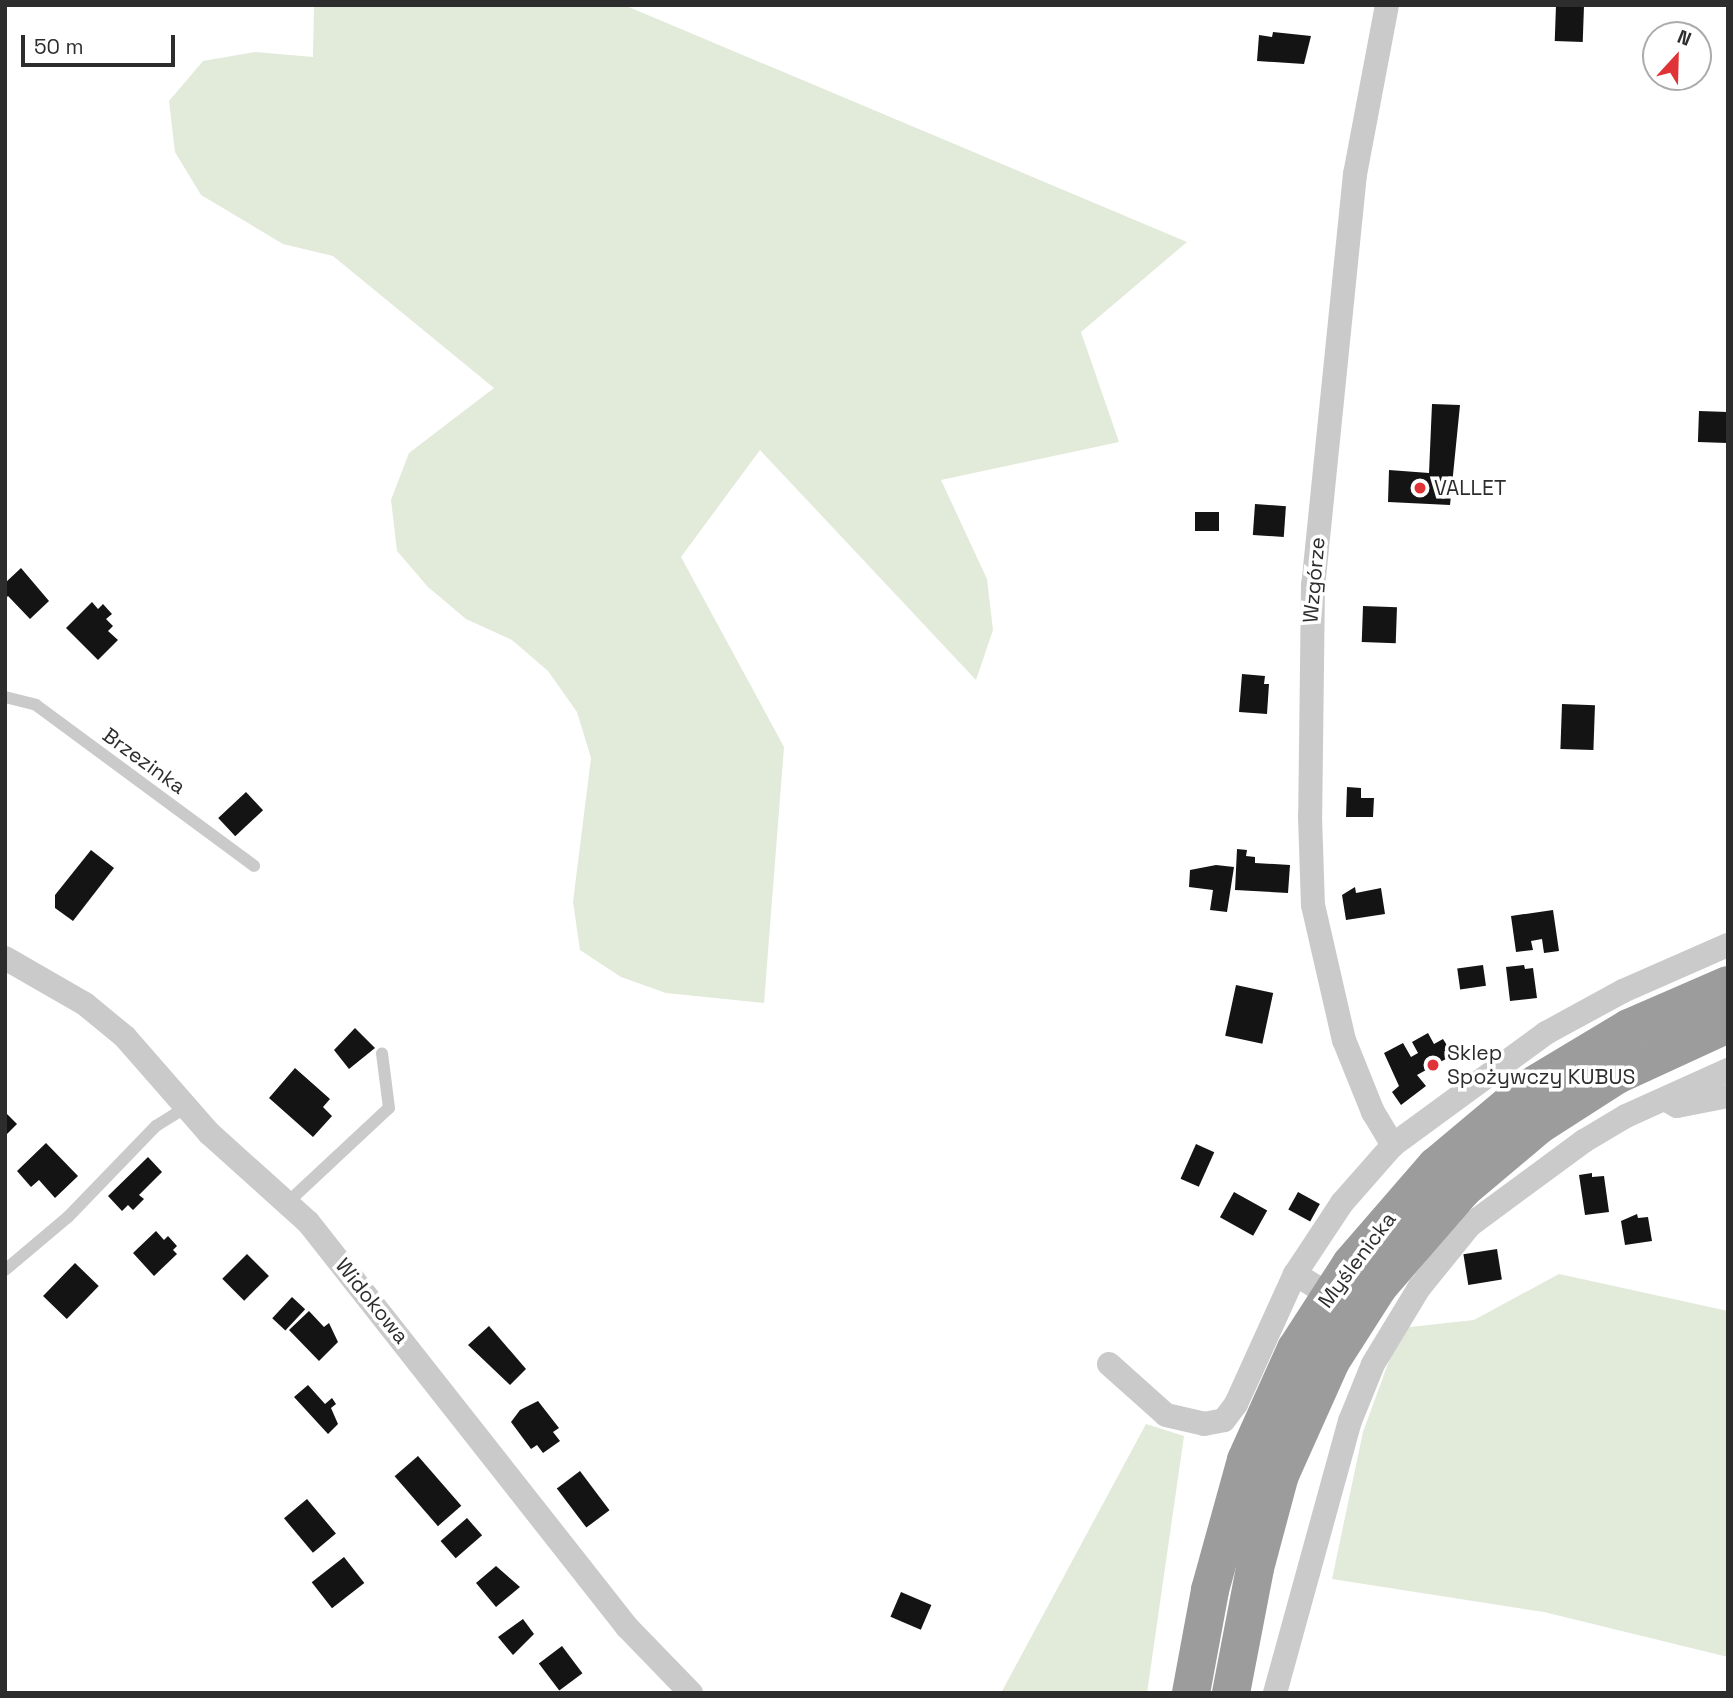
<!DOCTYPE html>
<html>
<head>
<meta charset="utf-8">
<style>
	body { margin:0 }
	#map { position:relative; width:1733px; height:1698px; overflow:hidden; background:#fff; font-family:"Space Grotesk",sans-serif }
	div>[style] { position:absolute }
	.green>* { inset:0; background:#e2eada }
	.building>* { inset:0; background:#141414; transform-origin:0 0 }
	.service>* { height:12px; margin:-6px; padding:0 6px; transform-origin:6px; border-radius:6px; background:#cacaca }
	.minor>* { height:24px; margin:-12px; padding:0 12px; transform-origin:12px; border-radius:12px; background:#cacaca }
	.trunk>* { height:38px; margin:-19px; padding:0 19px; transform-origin:19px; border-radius:19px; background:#9c9c9c }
	.dots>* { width:19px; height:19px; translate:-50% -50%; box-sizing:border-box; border:4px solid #fff; border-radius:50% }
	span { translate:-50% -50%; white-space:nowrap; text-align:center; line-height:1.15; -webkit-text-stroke:7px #fff; paint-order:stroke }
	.poi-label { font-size:21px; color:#2d2d2d }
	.left { translate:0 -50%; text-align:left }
	.street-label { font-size:21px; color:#2d2d2d }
	.frame { position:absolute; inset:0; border:7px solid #2d2d2d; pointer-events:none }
	.north { position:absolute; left:1642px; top:21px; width:70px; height:70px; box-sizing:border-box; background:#fff; border:2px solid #ababab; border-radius:50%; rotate:22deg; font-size:19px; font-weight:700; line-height:28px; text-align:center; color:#2d2d2d }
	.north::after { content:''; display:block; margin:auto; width:24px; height:32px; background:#df3337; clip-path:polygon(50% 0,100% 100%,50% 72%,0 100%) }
	.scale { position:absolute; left:21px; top:35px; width:154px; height:32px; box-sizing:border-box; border:4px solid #2d2d2d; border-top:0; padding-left:9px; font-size:21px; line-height:24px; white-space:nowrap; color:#2d2d2d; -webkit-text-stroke:5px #fff; paint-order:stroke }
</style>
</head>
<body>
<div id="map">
	<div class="green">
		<i style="clip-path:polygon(314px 5px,624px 5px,1187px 242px,1081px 332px,1119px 442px,941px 480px,987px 579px,993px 630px,976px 680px,760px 450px,681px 557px,784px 747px,764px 1003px,666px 993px,621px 977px,580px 950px,573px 902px,591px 758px,577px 712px,548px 671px,512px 640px,466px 619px,428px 587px,397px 551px,391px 500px,409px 453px,494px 388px,333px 256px,283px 244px,201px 195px,175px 152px,169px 101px,203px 61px,255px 52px,313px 57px)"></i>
		<i style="clip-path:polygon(1559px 1274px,1728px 1311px,1728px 1657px,1544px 1612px,1332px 1579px,1363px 1432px,1401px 1328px,1474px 1320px)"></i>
		<i style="clip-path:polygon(1146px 1424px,1184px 1436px,1147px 1693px,1001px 1693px)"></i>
	</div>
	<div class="building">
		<i style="left:1556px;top:5px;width:28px;height:36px;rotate:2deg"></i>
		<i style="clip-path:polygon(1273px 32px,1311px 36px,1304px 64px,1257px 61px,1259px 35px,1272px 37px)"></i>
		<i style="clip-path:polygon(1432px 404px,1460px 405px,1450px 505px,1388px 502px,1389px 470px,1429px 473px)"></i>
		<i style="left:1699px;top:411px;width:29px;height:31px;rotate:2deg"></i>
		<i style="left:1255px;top:504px;width:31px;height:31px;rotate:4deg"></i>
		<i style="left:1195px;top:512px;width:24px;height:19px"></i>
		<i style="clip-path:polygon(21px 568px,49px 601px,30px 619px,8px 596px,5px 599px,5px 583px)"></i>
		<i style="clip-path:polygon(92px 602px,98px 609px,103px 604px,112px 614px,106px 619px,113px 626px,108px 631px,118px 640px,98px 660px,66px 628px)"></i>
		<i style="left:1363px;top:606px;width:34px;height:36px;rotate:2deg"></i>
		<i style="clip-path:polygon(1242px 674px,1265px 676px,1264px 684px,1269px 684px,1267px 714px,1239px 712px)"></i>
		<i style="left:1562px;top:704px;width:33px;height:45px;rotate:2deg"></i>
		<i style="clip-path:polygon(1347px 787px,1361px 788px,1361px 798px,1374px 798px,1373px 817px,1346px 817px)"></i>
		<i style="left:246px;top:792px;width:25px;height:38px;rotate:47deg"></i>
		<i style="clip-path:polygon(1237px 849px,1247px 850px,1246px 856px,1255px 857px,1255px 863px,1290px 865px,1288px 893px,1235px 890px)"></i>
		<i style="clip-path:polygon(91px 850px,114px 868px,73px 921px,55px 908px,55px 895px)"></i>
		<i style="clip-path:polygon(1216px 865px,1234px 867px,1227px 912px,1210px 910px,1213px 890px,1189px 887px,1190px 870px)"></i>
		<i style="clip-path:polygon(1355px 887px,1356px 893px,1381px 888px,1385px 914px,1346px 920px,1342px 895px)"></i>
		<i style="clip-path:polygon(1553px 910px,1559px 951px,1544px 953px,1542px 939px,1531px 941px,1533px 950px,1516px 952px,1511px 916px)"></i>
		<i style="left:1483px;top:965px;width:21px;height:26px;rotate:82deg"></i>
		<i style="clip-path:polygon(1524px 965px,1525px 969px,1533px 968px,1537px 998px,1510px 1001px,1506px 967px)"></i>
		<i style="left:1236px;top:985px;width:38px;height:52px;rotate:12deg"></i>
		<i style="clip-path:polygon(355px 1028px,375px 1048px,349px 1069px,334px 1050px)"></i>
		<i style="clip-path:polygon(1428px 1033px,1434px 1044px,1443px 1039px,1453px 1055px,1417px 1075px,1426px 1086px,1401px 1105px,1392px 1092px,1399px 1086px,1384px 1053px,1403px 1043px,1411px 1057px,1418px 1053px,1412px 1042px)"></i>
		<i style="clip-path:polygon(295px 1068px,330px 1099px,323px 1107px,332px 1116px,313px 1137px,269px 1098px)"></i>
		<i style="clip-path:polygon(5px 1112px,17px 1124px,5px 1136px)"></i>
		<i style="clip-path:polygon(46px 1143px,78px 1176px,55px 1198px,39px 1180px,31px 1187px,17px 1171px)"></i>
		<i style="left:1196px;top:1144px;width:20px;height:38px;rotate:24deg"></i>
		<i style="clip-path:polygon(148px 1157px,162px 1172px,139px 1195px,144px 1199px,133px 1210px,128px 1205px,122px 1211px,108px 1196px)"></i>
		<i style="clip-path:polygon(1592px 1173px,1592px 1177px,1604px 1176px,1609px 1212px,1585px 1215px,1579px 1175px)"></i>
		<i style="left:1234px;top:1192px;width:38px;height:29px;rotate:29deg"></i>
		<i style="left:1298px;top:1192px;width:25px;height:20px;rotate:29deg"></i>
		<i style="clip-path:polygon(1637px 1214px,1638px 1218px,1648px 1217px,1652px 1241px,1625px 1245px,1621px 1221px)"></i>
		<i style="clip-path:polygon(156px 1231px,164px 1240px,168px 1236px,177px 1246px,173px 1250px,177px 1254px,154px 1276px,133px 1253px)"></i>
		<i style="left:1497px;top:1249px;width:31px;height:34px;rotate:81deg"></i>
		<i style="left:247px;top:1254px;width:31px;height:35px;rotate:45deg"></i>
		<i style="left:75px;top:1263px;width:33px;height:46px;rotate:44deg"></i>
		<i style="left:292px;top:1297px;width:18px;height:29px;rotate:43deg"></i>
		<i style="clip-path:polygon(309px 1311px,324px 1327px,329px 1323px,338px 1342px,319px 1361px,289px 1330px)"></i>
		<i style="clip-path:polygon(489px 1326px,526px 1369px,510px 1385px,468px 1345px)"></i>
		<i style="clip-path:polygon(308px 1385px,325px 1404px,332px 1398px,336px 1404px,331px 1408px,338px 1424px,328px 1434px,294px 1397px)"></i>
		<i style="clip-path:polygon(538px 1401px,559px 1428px,553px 1432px,560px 1441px,543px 1453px,537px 1445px,531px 1449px,511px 1422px,520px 1410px)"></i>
		<i style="left:418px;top:1456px;width:66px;height:31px;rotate:49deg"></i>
		<i style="left:580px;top:1471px;width:49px;height:29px;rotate:53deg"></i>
		<i style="left:307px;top:1499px;width:45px;height:30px;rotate:50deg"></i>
		<i style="left:467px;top:1518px;width:23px;height:35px;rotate:49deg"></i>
		<i style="left:344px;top:1557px;width:33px;height:41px;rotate:52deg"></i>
		<i style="clip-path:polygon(496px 1566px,520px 1587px,496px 1607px,476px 1583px)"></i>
		<i style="left:901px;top:1592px;width:33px;height:27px;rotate:23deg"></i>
		<i style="clip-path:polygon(523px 1619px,534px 1634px,513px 1655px,498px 1637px)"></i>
		<i style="left:562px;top:1646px;width:34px;height:29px;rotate:53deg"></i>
	</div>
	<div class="service">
		<i style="left:5px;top:697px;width:32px;rotate:14deg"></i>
		<i style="left:36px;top:705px;width:271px;rotate:36.4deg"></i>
		<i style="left:287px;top:1203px;width:139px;rotate:-43deg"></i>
		<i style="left:389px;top:1108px;width:55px;rotate:-97.3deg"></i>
		<i style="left:5px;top:1270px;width:82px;rotate:-40.1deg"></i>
		<i style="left:68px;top:1217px;width:127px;rotate:-46deg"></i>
		<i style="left:156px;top:1126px;width:36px;rotate:-32deg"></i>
	</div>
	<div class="minor">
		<i style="left:1387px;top:5px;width:172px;rotate:100.7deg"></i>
		<i style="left:1355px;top:174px;width:412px;rotate:95.8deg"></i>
		<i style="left:1313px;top:584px;width:232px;rotate:90.7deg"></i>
		<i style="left:1310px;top:816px;width:89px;rotate:88.1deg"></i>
		<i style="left:1313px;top:905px;width:139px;rotate:77.1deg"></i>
		<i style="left:1344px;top:1040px;width:78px;rotate:68.1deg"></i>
		<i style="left:1373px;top:1112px;width:39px;rotate:59deg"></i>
		<i style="left:5px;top:958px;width:92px;rotate:29.9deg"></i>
		<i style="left:85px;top:1004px;width:52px;rotate:39.5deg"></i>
		<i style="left:125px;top:1037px;width:128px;rotate:48.8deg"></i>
		<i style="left:209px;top:1133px;width:133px;rotate:42deg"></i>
		<i style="left:308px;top:1222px;width:516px;rotate:51.77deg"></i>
		<i style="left:627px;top:1627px;width:92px;rotate:45.9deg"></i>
		<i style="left:1665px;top:1099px;width:14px;rotate:30deg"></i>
		<i style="left:1677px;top:1106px;width:52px;rotate:-11.1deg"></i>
		<i style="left:1329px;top:1295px;width:40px;rotate:-148deg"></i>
		<i style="left:1295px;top:1274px;width:85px;rotate:-56.5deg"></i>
		<i style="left:1342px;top:1203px;width:77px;rotate:-48.7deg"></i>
		<i style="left:1393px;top:1145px;width:190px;rotate:-36.2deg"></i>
		<i style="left:1546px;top:1033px;width:88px;rotate:-28.6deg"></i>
		<i style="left:1623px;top:991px;width:115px;rotate:-23.7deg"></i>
		<i style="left:1109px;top:1364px;width:76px;rotate:41.8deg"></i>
		<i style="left:1166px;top:1415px;width:39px;rotate:13deg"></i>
		<i style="left:1204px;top:1424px;width:20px;rotate:-11deg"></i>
		<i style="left:1224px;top:1420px;width:20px;rotate:-53deg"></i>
		<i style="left:1236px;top:1404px;width:143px;rotate:-65.6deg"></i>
		<i style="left:1275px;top:1693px;width:282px;rotate:-74.6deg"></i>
		<i style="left:1350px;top:1421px;width:61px;rotate:-68deg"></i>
		<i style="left:1373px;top:1364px;width:89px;rotate:-58.8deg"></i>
		<i style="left:1419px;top:1288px;width:81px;rotate:-51deg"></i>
		<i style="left:1470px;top:1225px;width:142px;rotate:-36.4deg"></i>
		<i style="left:1584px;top:1141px;width:49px;rotate:-30.8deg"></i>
		<i style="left:1626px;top:1116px;width:112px;rotate:-24.3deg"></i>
	</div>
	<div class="trunk">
		<i style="left:1191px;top:1693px;width:105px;rotate:-79.5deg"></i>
		<i style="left:1210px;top:1590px;width:135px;rotate:-74.5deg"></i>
		<i style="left:1246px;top:1460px;width:122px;rotate:-65.8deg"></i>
		<i style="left:1296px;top:1349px;width:101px;rotate:-57.1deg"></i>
		<i style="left:1351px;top:1264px;width:130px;rotate:-49.1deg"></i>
		<i style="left:1436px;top:1166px;width:121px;rotate:-40deg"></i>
		<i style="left:1529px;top:1088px;width:117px;rotate:-31deg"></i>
		<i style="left:1629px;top:1028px;width:108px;rotate:-23.5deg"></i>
		<i style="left:1231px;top:1693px;width:127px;rotate:-79.1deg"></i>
		<i style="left:1255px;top:1568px;width:96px;rotate:-75deg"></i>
		<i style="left:1280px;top:1475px;width:125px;rotate:-65.9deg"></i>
		<i style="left:1331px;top:1361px;width:89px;rotate:-57.4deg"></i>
		<i style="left:1379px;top:1286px;width:128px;rotate:-49.1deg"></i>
		<i style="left:1463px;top:1189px;width:99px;rotate:-40.1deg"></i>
		<i style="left:1539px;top:1125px;width:93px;rotate:-32.7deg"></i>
		<i style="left:1617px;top:1075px;width:122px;rotate:-24.7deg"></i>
	</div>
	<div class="dots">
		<i style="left:1420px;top:488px;background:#df3337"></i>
		<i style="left:1433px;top:1065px;background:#df3337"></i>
	</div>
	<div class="poi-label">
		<span class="left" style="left:1434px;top:488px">VALLET</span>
		<span class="left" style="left:1447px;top:1065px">Sklep<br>Spożywczy KUBUS</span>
	</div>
	<div class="street-label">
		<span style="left:1314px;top:580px;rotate:-85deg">Wzgórze</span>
		<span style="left:144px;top:761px;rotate:36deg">Brzezinka</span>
		<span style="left:1357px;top:1260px;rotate:-53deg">Myślenicka</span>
		<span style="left:372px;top:1301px;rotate:51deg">Widokowa</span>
	</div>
	<div class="frame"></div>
	<div class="north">N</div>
	<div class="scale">50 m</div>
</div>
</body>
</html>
